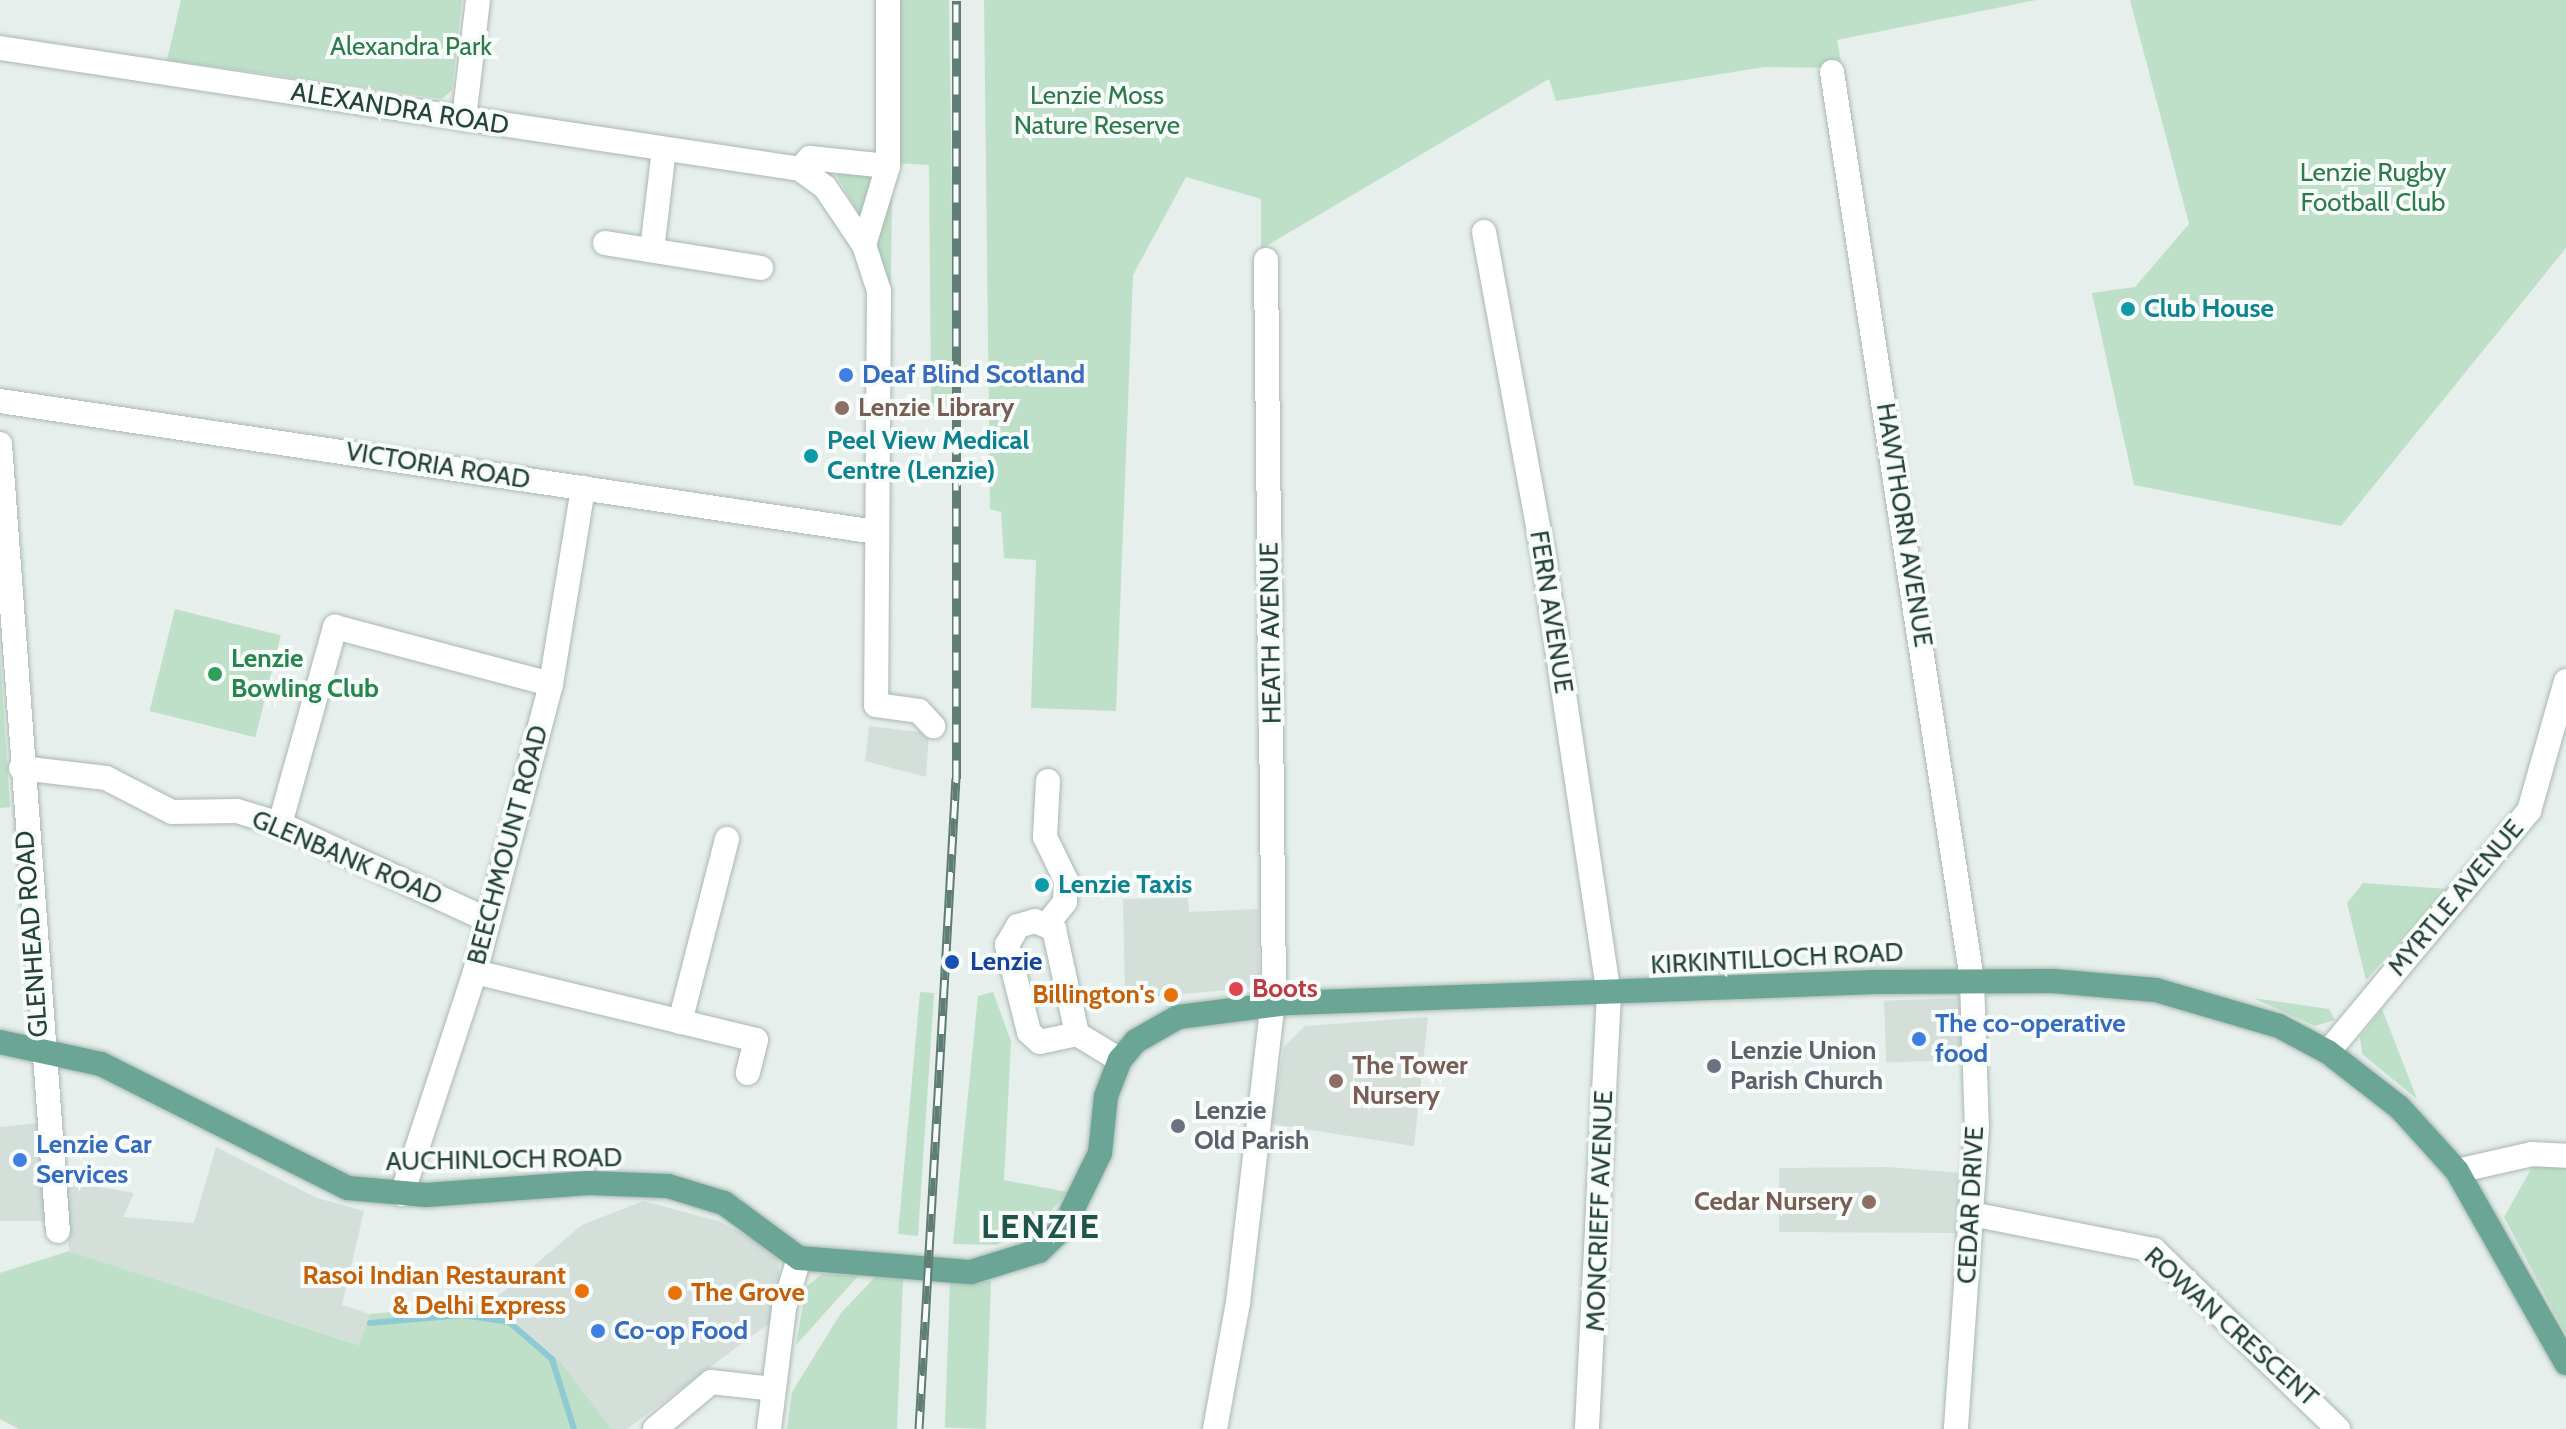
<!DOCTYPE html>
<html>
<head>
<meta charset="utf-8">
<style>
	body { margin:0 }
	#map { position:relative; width:2566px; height:1429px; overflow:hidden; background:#e6efeb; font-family:Cabin,sans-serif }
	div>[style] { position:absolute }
	.built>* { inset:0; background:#d4dfda; transform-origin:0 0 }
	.green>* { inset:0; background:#bfe0c8; transform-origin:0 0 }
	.stream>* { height:6px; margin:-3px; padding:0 3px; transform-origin:3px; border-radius:3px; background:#8ec9d4 }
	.roads { filter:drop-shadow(0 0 2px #a8b8b2) drop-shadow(0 0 2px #a8b8b2) }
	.minor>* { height:24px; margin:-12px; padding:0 12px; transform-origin:12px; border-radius:12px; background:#fff }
	.major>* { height:24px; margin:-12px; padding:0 12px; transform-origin:12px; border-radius:12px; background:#6aa596 }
	.rail>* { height:9px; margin-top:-4.5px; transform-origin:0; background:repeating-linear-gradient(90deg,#f7fbf9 0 18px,#5f7d75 0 36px); box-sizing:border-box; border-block:2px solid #5f7d75 }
	.dots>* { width:22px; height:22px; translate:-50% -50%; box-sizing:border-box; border:4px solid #f7fbf9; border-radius:50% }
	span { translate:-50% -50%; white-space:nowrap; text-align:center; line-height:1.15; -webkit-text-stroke:8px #f7fbf9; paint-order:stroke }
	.park-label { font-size:26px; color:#2d7a4b }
	.street-label { font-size:26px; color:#24423a }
	.culture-label { font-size:26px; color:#0d838f; font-weight:700 }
	.left { translate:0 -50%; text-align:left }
	.shop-label { font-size:26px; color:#366cbe; font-weight:700 }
	.education-label { font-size:26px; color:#785e54; font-weight:700 }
	.right { translate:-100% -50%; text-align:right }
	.leisure-label { font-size:26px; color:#27864d; font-weight:700 }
	.transit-label { font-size:26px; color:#164399; font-weight:700 }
	.health-label { font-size:26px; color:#be3a42; font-weight:700 }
	.food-label { font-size:26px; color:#c56008; font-weight:700 }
	.worship-label { font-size:26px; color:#5b616d; font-weight:700 }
	.district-label { font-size:34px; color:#1f5548; font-weight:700; letter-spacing:2px }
</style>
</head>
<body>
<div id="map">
	<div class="built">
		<i style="clip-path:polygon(869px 726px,929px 733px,926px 777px,865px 761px)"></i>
		<i style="clip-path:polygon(1188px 898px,1189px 912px,1258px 909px,1259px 981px,1252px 988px,1125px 999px,1123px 899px)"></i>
		<i style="left:1960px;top:998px;width:62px;height:76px;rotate:88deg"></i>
		<i style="clip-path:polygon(1428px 1017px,1414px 1146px,1271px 1124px,1284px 1047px,1305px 1026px)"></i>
		<i style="clip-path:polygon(38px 1123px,45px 1221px,0 1221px,0 1127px)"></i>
		<i style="clip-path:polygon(216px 1147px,317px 1198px,364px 1211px,342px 1305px,370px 1314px,360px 1345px,69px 1251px,65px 1181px,134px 1193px,123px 1217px,194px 1223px)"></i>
		<i style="clip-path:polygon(1889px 1167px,1963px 1173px,1957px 1233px,1779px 1232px,1779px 1168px)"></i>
		<i style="clip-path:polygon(643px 1201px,718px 1221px,778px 1252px,779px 1273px,772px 1321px,627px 1429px,612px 1429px,560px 1361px,490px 1303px,582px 1225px)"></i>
	</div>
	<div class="green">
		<i style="clip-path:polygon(181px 0,462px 0,452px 90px,442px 99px,167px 60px)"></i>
		<i style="clip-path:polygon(894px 0,949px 0,955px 407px,931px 407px,929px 165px,895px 163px)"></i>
		<i style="clip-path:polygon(984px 0,2036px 0,1837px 40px,1842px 68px,1764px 67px,1556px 101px,1549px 79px,1261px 249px,1261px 199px,1186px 177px,1133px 275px,1116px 711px,1031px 708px,1036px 560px,1004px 558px,1001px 512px,990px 509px)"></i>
		<i style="clip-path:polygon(2130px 0,2566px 0,2566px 248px,2341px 526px,2134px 485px,2092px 293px,2135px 287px,2189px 224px)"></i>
		<i style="clip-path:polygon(841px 168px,881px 176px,864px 223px,837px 176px)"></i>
		<i style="clip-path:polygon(892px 194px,891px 283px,887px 283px,873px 243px,885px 195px)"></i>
		<i style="left:175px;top:609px;width:109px;height:105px;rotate:14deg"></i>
		<i style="clip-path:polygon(0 654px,10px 807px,0 808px)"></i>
		<i style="clip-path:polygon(2363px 883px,2448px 889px,2366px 980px,2347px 903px)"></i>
		<i style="clip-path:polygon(920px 992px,934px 993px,918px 1236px,898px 1234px)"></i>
		<i style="clip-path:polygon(993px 992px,1011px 1041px,1004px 1180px,1068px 1192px,1036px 1228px,996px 1245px,953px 1244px,978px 996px)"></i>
		<i style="clip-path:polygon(2253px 998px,2329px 1009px,2335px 1020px,2315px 1026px)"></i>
		<i style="clip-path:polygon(2382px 1009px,2417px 1099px,2362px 1054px,2360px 1037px)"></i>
		<i style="clip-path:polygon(2548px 1164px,2566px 1166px,2566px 1334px,2504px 1217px,2531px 1169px)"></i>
		<i style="clip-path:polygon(69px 1251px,359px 1345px,370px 1314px,490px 1303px,560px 1361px,612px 1429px,19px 1429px,0 1419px,0 1273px)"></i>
		<i style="clip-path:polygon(822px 1274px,859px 1275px,796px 1345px,806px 1287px)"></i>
		<i style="clip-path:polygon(875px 1277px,903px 1279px,897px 1429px,787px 1429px,792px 1392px,841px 1313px)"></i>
		<i style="left:991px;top:1281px;width:148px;height:41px;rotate:92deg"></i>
	</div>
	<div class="stream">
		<i style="left:370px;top:1323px;width:93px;rotate:-4.9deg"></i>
		<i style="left:463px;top:1315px;width:47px;rotate:8.7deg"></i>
		<i style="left:509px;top:1322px;width:57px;rotate:40.7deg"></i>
		<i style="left:552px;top:1359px;width:73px;rotate:72.6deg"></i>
	</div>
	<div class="roads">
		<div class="minor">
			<i style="left:888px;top:0;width:166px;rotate:90deg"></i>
			<i style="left:888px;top:166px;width:83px;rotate:106.9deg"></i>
			<i style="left:864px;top:245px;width:48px;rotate:71.9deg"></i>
			<i style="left:879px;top:291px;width:414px;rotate:90.4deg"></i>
			<i style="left:876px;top:705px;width:43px;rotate:7.9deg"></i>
			<i style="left:919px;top:711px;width:21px;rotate:47deg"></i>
			<i style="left:0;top:48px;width:809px;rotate:8.6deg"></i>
			<i style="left:800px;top:169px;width:15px;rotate:-48deg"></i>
			<i style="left:810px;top:158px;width:78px;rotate:5.9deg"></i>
			<i style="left:1832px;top:72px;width:919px;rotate:81.23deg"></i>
			<i style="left:1972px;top:980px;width:147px;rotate:88.1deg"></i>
			<i style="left:1977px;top:1127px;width:303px;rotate:94deg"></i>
			<i style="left:464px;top:119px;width:120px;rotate:-83.3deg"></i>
			<i style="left:800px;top:169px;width:31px;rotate:36deg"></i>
			<i style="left:825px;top:187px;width:70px;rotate:56.1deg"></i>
			<i style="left:1484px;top:232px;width:320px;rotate:79.6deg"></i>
			<i style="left:1542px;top:547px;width:451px;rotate:81.5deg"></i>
			<i style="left:1609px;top:993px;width:437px;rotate:92.9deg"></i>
			<i style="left:605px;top:243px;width:158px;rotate:9.1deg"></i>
			<i style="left:652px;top:250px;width:101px;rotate:-83.2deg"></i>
			<i style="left:0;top:401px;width:885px;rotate:8.51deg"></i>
			<i style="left:0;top:444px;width:789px;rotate:85.79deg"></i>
			<i style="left:21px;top:768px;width:86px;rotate:6.7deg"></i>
			<i style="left:106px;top:778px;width:74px;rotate:27.3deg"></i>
			<i style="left:172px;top:812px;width:65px;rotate:-0.9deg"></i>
			<i style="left:237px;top:811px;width:45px;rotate:16.8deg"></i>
			<i style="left:280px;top:824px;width:229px;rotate:24.8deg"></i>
			<i style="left:1048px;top:781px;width:56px;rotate:93.1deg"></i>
			<i style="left:1045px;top:837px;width:48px;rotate:64deg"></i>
			<i style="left:1066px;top:880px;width:22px;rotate:93deg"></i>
			<i style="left:1065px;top:902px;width:27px;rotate:129deg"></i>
			<i style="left:280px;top:824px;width:205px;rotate:-74.4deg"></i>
			<i style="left:335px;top:627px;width:223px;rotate:14.8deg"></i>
			<i style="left:475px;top:972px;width:289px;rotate:13.6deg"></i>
			<i style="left:756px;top:1040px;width:34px;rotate:104deg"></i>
			<i style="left:680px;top:1022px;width:189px;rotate:-75.6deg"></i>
			<i style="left:1077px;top:1034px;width:38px;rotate:168deg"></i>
			<i style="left:1040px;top:1042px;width:15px;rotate:-138deg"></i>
			<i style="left:1029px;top:1032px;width:90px;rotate:-104.2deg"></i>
			<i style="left:1007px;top:945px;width:22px;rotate:-60deg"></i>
			<i style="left:1018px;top:926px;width:18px;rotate:-16deg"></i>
			<i style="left:1035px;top:921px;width:21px;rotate:23deg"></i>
			<i style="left:1054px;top:929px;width:107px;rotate:77.6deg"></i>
			<i style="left:1077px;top:1034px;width:50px;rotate:31.2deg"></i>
			<i style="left:2328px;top:1052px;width:314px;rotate:-50.2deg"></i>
			<i style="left:2529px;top:811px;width:135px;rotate:-74.1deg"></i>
			<i style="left:2457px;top:1171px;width:77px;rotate:-12.8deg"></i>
			<i style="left:2532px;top:1154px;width:34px;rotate:3deg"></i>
			<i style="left:402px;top:1194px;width:234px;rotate:-71.8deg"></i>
			<i style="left:475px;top:972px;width:298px;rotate:-75.2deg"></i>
			<i style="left:551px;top:684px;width:199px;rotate:-80.7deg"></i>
			<i style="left:1972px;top:1214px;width:186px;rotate:11.2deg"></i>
			<i style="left:2154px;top:1250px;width:257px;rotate:44.2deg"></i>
			<i style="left:655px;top:1429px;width:73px;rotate:-40deg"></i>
			<i style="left:711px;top:1382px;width:62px;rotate:6.4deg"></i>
			<i style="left:769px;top:1429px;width:122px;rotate:-82.9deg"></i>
			<i style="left:784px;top:1308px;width:52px;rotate:-73.3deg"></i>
			<i style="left:1215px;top:1429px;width:128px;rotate:-79.7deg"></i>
			<i style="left:1238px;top:1303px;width:315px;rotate:-83.4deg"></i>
			<i style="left:1274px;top:990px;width:730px;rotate:-90.63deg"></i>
		</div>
		<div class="major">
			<i style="left:0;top:1042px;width:103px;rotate:12.3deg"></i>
			<i style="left:101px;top:1064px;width:276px;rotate:26.7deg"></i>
			<i style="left:348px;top:1188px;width:78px;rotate:5.1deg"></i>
			<i style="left:426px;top:1195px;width:163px;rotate:-4.2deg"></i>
			<i style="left:589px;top:1183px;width:79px;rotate:2.2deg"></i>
			<i style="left:668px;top:1186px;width:59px;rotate:16.9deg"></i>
			<i style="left:724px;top:1203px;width:93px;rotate:36.3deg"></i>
			<i style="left:799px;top:1258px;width:173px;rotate:4.7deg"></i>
			<i style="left:971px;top:1272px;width:71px;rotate:-17.2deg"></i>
			<i style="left:1039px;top:1251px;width:35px;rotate:-44deg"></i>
			<i style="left:1064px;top:1227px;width:82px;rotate:-64.1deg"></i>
			<i style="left:1100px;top:1153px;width:57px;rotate:-84deg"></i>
			<i style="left:1106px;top:1096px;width:39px;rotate:-69deg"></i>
			<i style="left:1120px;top:1060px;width:25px;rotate:-50deg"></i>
			<i style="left:1136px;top:1041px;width:48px;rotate:-29.7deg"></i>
			<i style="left:1178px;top:1017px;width:112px;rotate:-7.2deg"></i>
			<i style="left:1289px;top:1003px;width:586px;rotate:-2.05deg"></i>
			<i style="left:1875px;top:982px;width:178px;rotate:-0.3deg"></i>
			<i style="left:2053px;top:981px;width:103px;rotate:5deg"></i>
			<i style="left:2156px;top:990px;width:128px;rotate:16.3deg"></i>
			<i style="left:2279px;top:1026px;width:55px;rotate:28deg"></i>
			<i style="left:2328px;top:1052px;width:90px;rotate:37.8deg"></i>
			<i style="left:2399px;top:1107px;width:86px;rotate:47.8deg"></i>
			<i style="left:2457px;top:1171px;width:221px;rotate:60.4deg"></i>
		</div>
	</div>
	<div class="rail">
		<i style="left:919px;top:1429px;width:652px;rotate:-86.75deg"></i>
		<i style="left:956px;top:778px;width:778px;rotate:-90deg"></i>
	</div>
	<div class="dots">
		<i style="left:2128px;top:309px;background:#0f9aa8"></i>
		<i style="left:846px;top:375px;background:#3f7fe0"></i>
		<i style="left:842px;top:408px;background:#8d6e63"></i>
		<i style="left:811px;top:456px;background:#0f9aa8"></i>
		<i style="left:215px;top:674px;background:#2e9e5b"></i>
		<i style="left:1042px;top:885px;background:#0f9aa8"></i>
		<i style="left:952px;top:962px;background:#1a4fb4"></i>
		<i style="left:1236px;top:989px;background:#e0444e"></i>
		<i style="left:1171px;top:995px;background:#e8710a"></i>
		<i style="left:1919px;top:1039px;background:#3f7fe0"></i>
		<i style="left:1714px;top:1066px;background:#6b7280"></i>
		<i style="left:1336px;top:1081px;background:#8d6e63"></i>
		<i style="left:1178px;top:1126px;background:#6b7280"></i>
		<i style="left:20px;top:1160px;background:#3f7fe0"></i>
		<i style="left:1869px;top:1202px;background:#8d6e63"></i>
		<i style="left:582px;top:1291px;background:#e8710a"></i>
		<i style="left:675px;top:1293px;background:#e8710a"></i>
		<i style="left:598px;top:1331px;background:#3f7fe0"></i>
	</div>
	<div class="park-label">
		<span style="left:411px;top:47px">Alexandra Park</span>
		<span style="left:1097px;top:111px">Lenzie Moss<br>Nature Reserve</span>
		<span style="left:2373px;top:188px">Lenzie Rugby<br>Football Club</span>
	</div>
	<div class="street-label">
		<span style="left:400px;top:109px;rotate:9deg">ALEXANDRA ROAD</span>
		<span style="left:438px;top:466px;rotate:9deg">VICTORIA ROAD</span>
		<span style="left:1904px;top:525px;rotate:81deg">HAWTHORN AVENUE</span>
		<span style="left:1551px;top:612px;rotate:81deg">FERN AVENUE</span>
		<span style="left:1271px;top:633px;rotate:-91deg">HEATH AVENUE</span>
		<span style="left:508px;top:845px;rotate:-75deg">BEECHMOUNT ROAD</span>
		<span style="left:347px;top:858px;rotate:23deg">GLENBANK ROAD</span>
		<span style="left:2456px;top:898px;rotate:-50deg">MYRTLE AVENUE</span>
		<span style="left:32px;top:934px;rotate:-94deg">GLENHEAD ROAD</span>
		<span style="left:1777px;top:959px;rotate:-3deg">KIRKINTILLOCH ROAD</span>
		<span style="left:504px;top:1160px;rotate:-1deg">AUCHINLOCH ROAD</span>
		<span style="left:1971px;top:1205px;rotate:-87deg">CEDAR DRIVE</span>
		<span style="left:1600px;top:1211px;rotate:-88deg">MONCRIEFF AVENUE</span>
		<span style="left:2231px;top:1327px;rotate:42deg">ROWAN CRESCENT</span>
	</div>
	<div class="culture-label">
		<span class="left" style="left:2144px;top:309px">Club House</span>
		<span class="left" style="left:827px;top:456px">Peel View Medical<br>Centre (Lenzie)</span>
		<span class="left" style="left:1058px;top:885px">Lenzie Taxis</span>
	</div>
	<div class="shop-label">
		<span class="left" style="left:862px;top:375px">Deaf Blind Scotland</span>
		<span class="left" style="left:1935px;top:1039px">The co-operative<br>food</span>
		<span class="left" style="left:36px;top:1160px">Lenzie Car<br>Services</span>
		<span class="left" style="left:614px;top:1331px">Co-op Food</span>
	</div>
	<div class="education-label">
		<span class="left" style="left:858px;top:408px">Lenzie Library</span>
		<span class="left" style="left:1352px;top:1081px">The Tower<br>Nursery</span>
		<span class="right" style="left:1853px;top:1202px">Cedar Nursery</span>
	</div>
	<div class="leisure-label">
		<span class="left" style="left:231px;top:674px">Lenzie<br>Bowling Club</span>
	</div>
	<div class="transit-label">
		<span class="left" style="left:970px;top:962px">Lenzie</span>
	</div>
	<div class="health-label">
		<span class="left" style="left:1252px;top:989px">Boots</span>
	</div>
	<div class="food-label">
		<span class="right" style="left:1155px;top:995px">Billington's</span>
		<span class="right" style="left:566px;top:1291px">Rasoi Indian Restaurant<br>&amp; Delhi Express</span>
		<span class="left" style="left:691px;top:1293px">The Grove</span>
	</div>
	<div class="worship-label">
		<span class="left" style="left:1730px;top:1066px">Lenzie Union<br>Parish Church</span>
		<span class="left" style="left:1194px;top:1126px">Lenzie<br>Old Parish</span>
	</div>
	<div class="district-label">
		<span style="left:1041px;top:1227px">LENZIE</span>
	</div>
</div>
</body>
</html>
